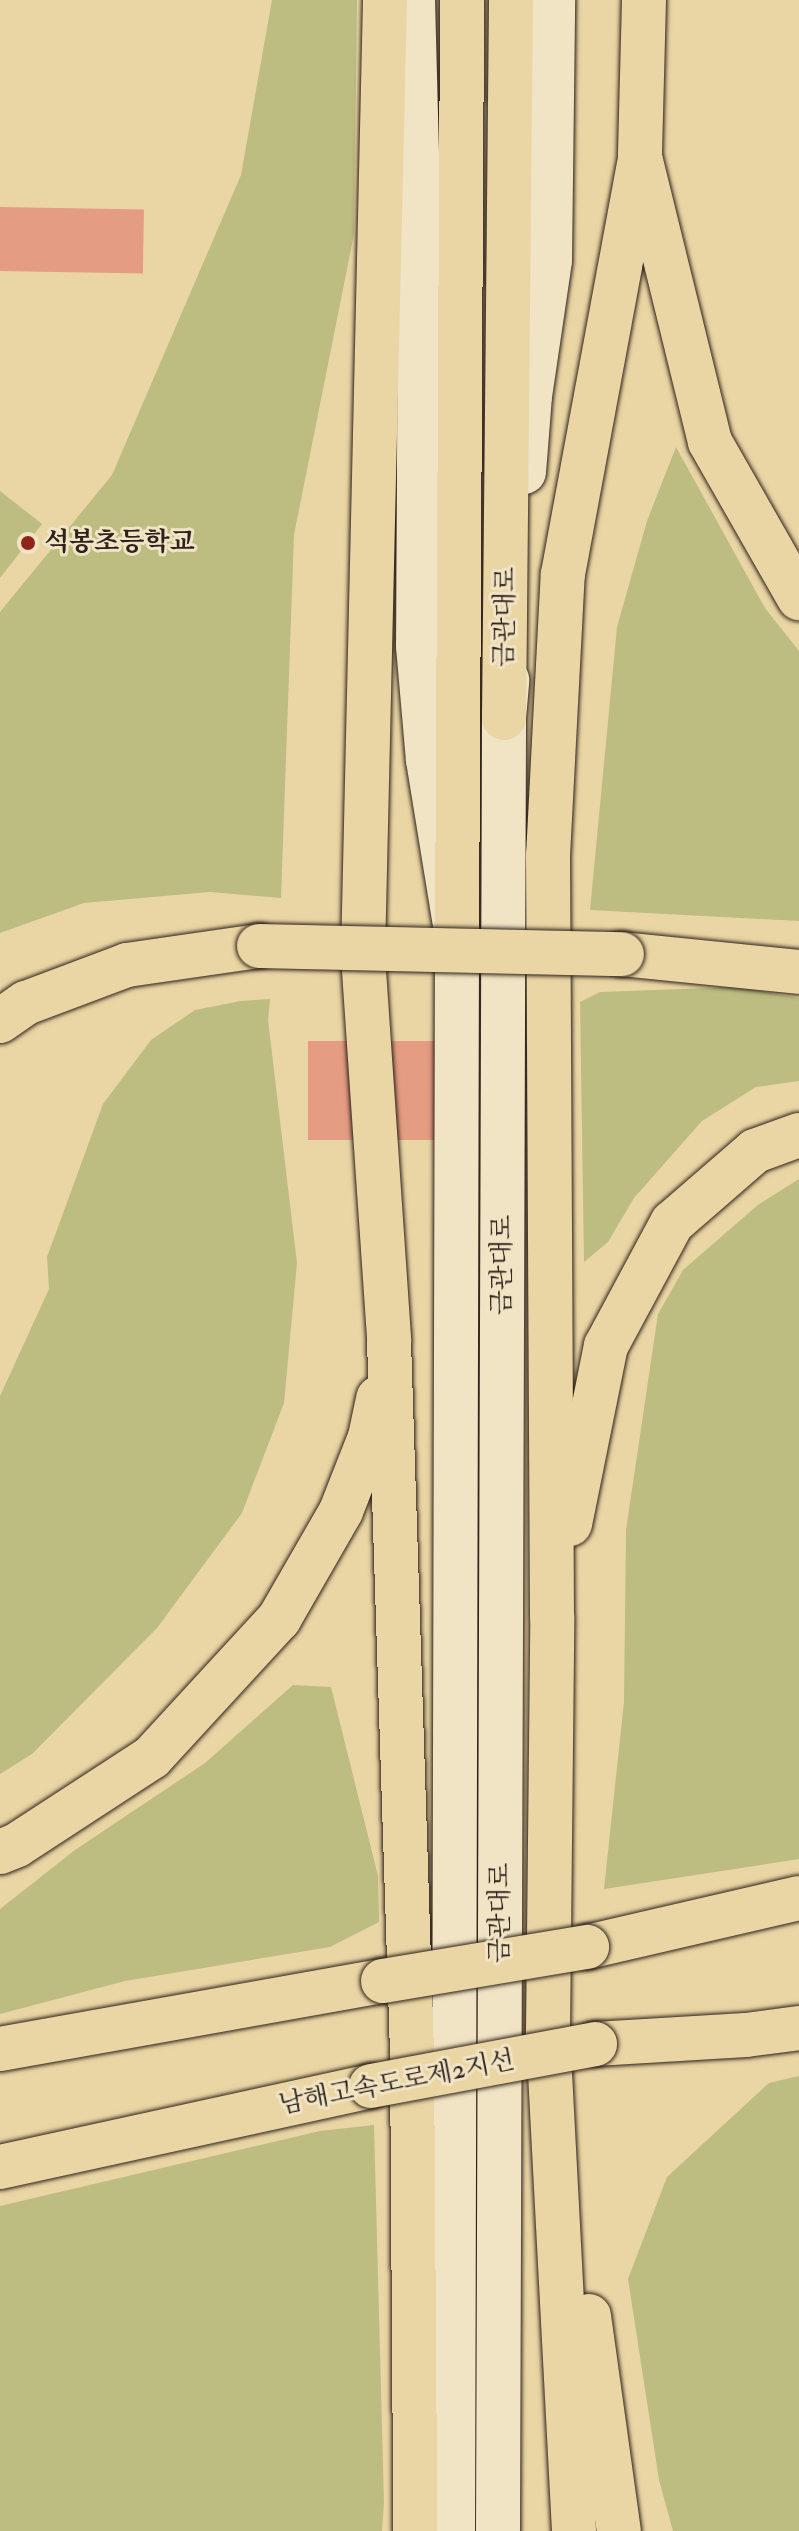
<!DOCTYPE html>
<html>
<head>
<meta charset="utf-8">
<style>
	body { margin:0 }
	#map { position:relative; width:799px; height:2531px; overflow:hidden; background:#ead6a4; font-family:"IM FELL Double Pica","Noto Serif KR",serif }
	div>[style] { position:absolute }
	.green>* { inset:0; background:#bdbc81 }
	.building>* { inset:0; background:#e49c82; transform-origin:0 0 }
	.roads { filter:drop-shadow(0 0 2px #2e211b) drop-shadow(0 0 2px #2e211b) }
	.secondary>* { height:44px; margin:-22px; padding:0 22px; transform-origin:22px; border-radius:22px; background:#f1e4c4 }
	.primary>* { height:44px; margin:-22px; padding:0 22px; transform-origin:22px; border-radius:22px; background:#ead6a4 }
	.motorway>* { height:44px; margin:-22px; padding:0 22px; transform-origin:22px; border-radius:22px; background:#ead6a4 }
	.bridges { filter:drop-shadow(0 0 2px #2e211b) drop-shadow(0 0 2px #2e211b) }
	.motorway-bridge>* { height:44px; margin:-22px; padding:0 22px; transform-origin:22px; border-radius:22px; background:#ead6a4 }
	.dots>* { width:22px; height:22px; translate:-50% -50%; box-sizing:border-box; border:4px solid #f1e4c4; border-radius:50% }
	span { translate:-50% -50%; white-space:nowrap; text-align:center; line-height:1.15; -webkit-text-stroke:6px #f1e4c4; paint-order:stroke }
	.poi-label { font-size:26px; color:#2e211b; font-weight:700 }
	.left { translate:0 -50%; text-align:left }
	.street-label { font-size:26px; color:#2e211b }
</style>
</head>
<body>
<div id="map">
	<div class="green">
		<i style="clip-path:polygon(272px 0,357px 0,354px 234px,294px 535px,281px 898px,210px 892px,84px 903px,0 933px,0 612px,112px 475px,241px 175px)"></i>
		<i style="clip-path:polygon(676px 447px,765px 608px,799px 651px,799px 921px,590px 910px,617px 627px,647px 521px)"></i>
		<i style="clip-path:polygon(0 491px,42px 524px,0 578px)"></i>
		<i style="clip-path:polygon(737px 987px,799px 998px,799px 1081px,756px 1087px,702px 1121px,634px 1198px,608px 1242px,584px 1262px,580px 1002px,600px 992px)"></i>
		<i style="clip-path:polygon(270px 999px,268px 1020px,297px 1263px,284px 1403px,242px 1513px,157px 1628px,32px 1754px,0 1774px,0 1396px,49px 1289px,47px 1257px,103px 1104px,151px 1040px,195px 1010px,241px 1001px)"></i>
		<i style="clip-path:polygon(799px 1179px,799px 1859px,604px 1889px,624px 1702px,626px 1530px,658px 1314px,683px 1270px,759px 1204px)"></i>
		<i style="clip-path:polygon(293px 1685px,331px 1687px,378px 1876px,379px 1922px,330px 1947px,125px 1981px,0 2014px,0 1909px,75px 1850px,205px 1763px)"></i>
		<i style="clip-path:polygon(799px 2076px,799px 2531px,673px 2531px,659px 2480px,628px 2279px,667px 2177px,769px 2083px)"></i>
		<i style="clip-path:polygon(374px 2125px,384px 2503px,382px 2531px,0 2531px,0 2206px,320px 2131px)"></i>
	</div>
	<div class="building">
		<i style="left:0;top:207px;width:144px;height:64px;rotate:1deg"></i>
		<i style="left:308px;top:1041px;width:132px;height:99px"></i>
	</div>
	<div class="roads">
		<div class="secondary">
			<i style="left:413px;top:0;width:271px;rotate:88.5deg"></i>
			<i style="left:420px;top:271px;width:375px;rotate:90.3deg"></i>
			<i style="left:418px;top:646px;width:114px;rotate:85deg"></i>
			<i style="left:428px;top:760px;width:179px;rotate:80.7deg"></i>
			<i style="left:457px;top:937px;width:1594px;rotate:90.14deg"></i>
			<i style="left:524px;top:472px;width:76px;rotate:-85.5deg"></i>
			<i style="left:530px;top:396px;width:137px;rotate:-81.6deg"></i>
			<i style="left:550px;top:260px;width:260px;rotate:-89.3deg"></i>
			<i style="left:498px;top:2531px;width:1813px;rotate:-89.81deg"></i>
			<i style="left:504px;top:718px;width:38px;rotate:-85deg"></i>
		</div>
		<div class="primary">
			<i style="left:504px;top:718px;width:718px;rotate:-89.44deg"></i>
			<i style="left:457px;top:937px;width:937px;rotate:-89.69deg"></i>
		</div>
		<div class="motorway">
			<i style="left:385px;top:0;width:956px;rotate:91.32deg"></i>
			<i style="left:363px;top:956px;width:386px;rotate:86.1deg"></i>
			<i style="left:389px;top:1341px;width:712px;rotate:88.15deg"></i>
			<i style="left:412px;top:2053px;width:478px;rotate:89.6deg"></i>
			<i style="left:644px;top:0;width:157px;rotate:91.5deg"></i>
			<i style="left:640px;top:157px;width:293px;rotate:76.2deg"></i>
			<i style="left:710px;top:442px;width:180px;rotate:60.3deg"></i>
			<i style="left:622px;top:954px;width:178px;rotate:5.8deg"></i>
			<i style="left:0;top:1021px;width:32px;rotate:-35deg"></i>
			<i style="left:26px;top:1003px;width:108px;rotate:-20.6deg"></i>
			<i style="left:127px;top:965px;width:133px;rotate:-8.2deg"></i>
			<i style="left:570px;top:1524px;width:182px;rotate:-78.6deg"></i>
			<i style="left:606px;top:1346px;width:140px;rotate:-61.8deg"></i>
			<i style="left:672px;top:1223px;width:110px;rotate:-40.9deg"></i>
			<i style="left:755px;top:1151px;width:47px;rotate:-20deg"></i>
			<i style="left:0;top:1852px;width:18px;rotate:-22deg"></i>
			<i style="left:17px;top:1845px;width:161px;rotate:-33.1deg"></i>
			<i style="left:152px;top:1757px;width:188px;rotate:-47.4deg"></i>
			<i style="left:279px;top:1619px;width:125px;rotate:-60.1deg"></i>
			<i style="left:341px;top:1511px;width:79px;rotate:-68.6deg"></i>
			<i style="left:370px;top:1437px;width:40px;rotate:-78deg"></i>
			<i style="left:587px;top:1947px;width:218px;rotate:-13deg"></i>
			<i style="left:595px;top:2044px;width:151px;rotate:-3.4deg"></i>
			<i style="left:746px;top:2035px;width:53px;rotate:-7.5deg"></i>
			<i style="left:0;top:2049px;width:389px;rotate:-10.1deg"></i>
			<i style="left:0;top:2167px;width:380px;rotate:-12.3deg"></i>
			<i style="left:589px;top:2316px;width:217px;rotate:82.1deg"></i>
			<i style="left:574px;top:2531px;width:499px;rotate:-93deg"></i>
			<i style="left:548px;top:2033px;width:416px;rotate:-89.4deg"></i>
			<i style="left:552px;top:1617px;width:761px;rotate:-90.3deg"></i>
			<i style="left:548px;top:856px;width:282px;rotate:-87deg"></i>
			<i style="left:563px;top:574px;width:424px;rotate:-79.5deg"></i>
		</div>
	</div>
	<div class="bridges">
		<div class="motorway-bridge">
			<i style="left:259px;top:946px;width:363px;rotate:1.3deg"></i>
			<i style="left:383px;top:1981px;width:207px;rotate:-9.5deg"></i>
			<i style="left:371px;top:2086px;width:228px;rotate:-10.6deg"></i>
		</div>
	</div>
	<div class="dots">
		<i style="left:28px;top:543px;background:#8f2418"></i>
	</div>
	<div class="poi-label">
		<span class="left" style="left:44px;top:543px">석봉초등학교</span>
	</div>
	<div class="street-label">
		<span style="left:506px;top:617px;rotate:-89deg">금관대로</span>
		<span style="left:503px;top:1265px;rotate:-90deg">금관대로</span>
		<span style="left:501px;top:1913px;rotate:-90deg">금관대로</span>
		<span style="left:397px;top:2083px;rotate:-11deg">남해고속도로제2지선</span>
	</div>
</div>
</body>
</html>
